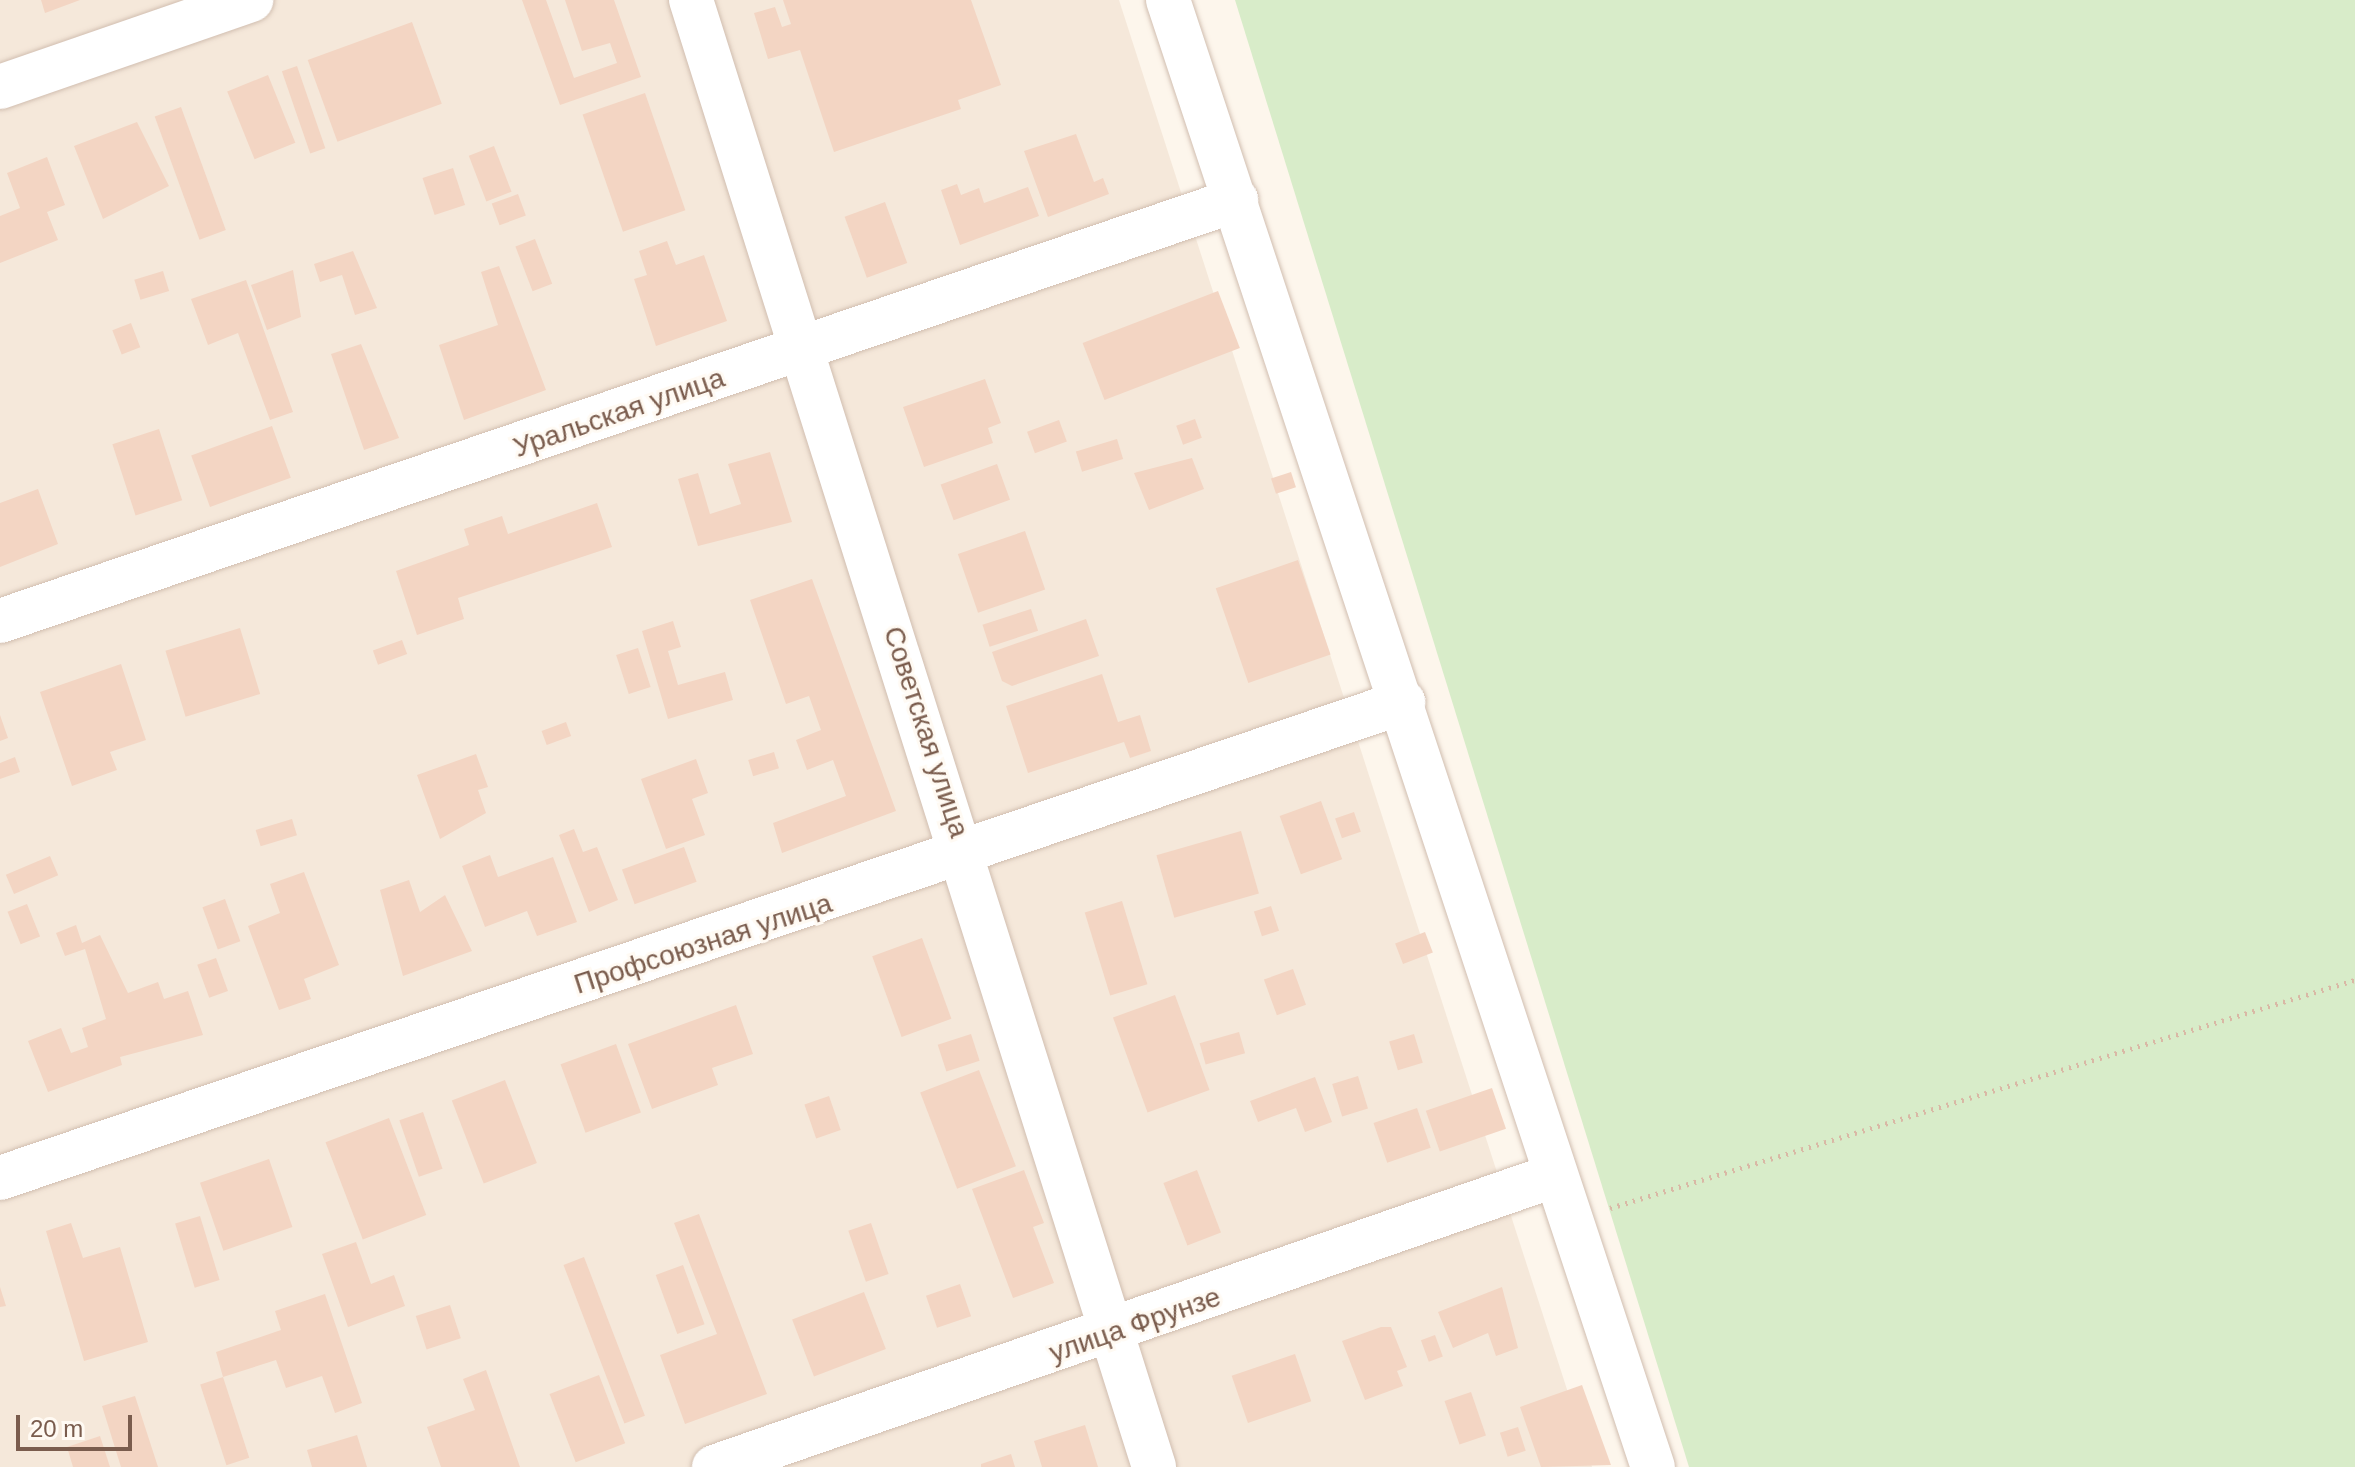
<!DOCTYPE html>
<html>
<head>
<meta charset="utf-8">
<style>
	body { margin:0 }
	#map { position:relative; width:2355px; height:1467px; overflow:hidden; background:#fdf6ec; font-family:Arial,sans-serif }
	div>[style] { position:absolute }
	.residential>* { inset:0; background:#f5e8da }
	.green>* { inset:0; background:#d8ecc9 }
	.building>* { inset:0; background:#f3d5c3; transform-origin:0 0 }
	.path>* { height:5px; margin-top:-2.5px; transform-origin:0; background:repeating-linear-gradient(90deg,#d9b8a5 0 2px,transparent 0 8px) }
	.roads { filter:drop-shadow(0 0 2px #d1beb0) drop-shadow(0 0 2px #d1beb0) }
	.minor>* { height:44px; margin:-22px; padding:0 22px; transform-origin:22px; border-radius:22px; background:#fff }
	span { translate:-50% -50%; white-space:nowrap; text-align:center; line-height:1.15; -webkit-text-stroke:6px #fffaf3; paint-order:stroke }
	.street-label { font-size:28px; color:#7a5c4d }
	.scale { position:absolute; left:16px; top:1415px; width:116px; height:36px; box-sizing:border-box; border:4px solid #7a5c4d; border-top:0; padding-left:10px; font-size:24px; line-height:28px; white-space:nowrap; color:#7a5c4d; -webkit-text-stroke:6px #fffaf3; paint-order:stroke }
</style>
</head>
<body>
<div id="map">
	<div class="residential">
		<i style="clip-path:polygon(0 0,1119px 0,1592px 1467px,0 1467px)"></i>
	</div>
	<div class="green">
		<i style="clip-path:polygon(1235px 0,2355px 0,2355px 1467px,1689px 1467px)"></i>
	</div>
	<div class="building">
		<i style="clip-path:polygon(41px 0,80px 0,45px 13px)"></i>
		<i style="clip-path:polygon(522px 0,546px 0,574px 78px,617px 63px,610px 43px,582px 51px,565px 0,614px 0,641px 77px,560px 105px)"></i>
		<i style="clip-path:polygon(783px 0,971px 0,1001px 85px,958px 100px,961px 109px,834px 152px,800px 50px,768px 59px,754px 13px,775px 7px,782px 27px,791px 24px)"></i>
		<i style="left:412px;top:22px;width:87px;height:111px;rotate:70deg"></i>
		<i style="left:297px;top:66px;width:87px;height:16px;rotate:71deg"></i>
		<i style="left:268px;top:75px;width:73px;height:44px;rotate:68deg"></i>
		<i style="left:645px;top:93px;width:124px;height:66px;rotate:71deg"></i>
		<i style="left:181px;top:107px;width:131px;height:28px;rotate:70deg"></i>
		<i style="clip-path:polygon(137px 122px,169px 186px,103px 219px,74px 146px)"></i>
		<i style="clip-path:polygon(1076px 134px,1094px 182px,1103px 178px,1109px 194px,1048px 217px,1024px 151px)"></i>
		<i style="left:494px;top:146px;width:49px;height:27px;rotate:69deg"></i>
		<i style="clip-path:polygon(47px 157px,65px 205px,47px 212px,58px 240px,0 263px,0 216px,20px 208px,7px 173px)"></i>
		<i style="left:453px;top:168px;width:39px;height:32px;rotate:72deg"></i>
		<i style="clip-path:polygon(957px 184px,961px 195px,979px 188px,984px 203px,1028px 187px,1039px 216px,960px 245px,941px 190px)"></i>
		<i style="left:518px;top:194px;width:23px;height:28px;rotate:70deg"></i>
		<i style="left:885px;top:202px;width:65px;height:43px;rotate:70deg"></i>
		<i style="left:535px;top:239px;width:48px;height:21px;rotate:69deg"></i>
		<i style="clip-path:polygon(667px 241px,676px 265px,704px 255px,727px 321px,656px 346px,634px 279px,647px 275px,639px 251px)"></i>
		<i style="clip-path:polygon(353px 251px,377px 308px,355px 315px,342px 275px,320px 282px,314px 264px)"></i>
		<i style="clip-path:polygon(499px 266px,546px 390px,464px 420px,439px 345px,498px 325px,481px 272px)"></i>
		<i style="clip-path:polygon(293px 270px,301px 317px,267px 330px,251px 285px)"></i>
		<i style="left:163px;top:271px;width:21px;height:30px;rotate:73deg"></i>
		<i style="clip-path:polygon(246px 280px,293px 412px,270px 420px,238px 333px,208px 345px,191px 299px)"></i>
		<i style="left:1218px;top:291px;width:61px;height:145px;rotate:69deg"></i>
		<i style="left:131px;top:323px;width:26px;height:20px;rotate:69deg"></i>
		<i style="clip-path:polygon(361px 344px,399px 438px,364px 450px,331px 354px)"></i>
		<i style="clip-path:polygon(985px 379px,1001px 423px,988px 428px,993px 443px,924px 467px,903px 407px)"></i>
		<i style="left:1195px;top:419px;width:20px;height:20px;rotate:70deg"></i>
		<i style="left:1059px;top:420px;width:23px;height:34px;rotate:70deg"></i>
		<i style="left:272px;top:426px;width:55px;height:86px;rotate:70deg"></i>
		<i style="left:159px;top:429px;width:75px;height:49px;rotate:72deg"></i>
		<i style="left:1117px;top:439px;width:21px;height:43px;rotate:73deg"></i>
		<i style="clip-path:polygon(770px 452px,792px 522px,698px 546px,678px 479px,698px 473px,710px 514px,741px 504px,728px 464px)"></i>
		<i style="clip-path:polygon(1192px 458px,1204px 489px,1149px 510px,1134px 473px)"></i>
		<i style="left:997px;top:464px;width:38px;height:60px;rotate:70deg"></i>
		<i style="left:1291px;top:472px;width:16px;height:21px;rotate:72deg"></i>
		<i style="clip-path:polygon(38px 489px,58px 544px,0 567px,0 503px)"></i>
		<i style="clip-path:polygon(597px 503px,612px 547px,458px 598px,464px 619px,417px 635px,396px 571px,469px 545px,464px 529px,502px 516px,508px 534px)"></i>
		<i style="left:1025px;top:531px;width:62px;height:71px;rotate:71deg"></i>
		<i style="left:1298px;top:560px;width:100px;height:87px;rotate:71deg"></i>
		<i style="clip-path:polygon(812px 579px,896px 811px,782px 853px,773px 823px,846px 796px,833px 760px,807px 770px,796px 740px,821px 730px,809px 696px,786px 704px,750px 600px)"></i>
		<i style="left:1031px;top:609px;width:23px;height:51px;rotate:72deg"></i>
		<i style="clip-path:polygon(1086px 619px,1099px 656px,1012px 686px,1002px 681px,992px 652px)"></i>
		<i style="clip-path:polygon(673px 621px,681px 647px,668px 651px,678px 685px,725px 672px,733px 700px,668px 719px,642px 631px)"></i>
		<i style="left:240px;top:628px;width:69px;height:78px;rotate:73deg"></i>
		<i style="left:402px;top:640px;width:15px;height:31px;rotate:70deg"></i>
		<i style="left:638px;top:648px;width:41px;height:23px;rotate:72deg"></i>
		<i style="clip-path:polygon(121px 664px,146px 740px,110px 752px,117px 770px,72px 786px,40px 692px)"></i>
		<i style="clip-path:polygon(1102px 674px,1118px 722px,1140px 715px,1151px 751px,1130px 758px,1124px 742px,1028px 773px,1006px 706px)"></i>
		<i style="clip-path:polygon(0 715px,8px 738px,0 741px)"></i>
		<i style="left:566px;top:722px;width:15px;height:26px;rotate:70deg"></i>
		<i style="left:774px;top:752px;width:17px;height:27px;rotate:73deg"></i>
		<i style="clip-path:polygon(476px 754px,488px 787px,478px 790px,486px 813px,440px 839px,417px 775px)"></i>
		<i style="clip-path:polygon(15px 757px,20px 772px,0 779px,0 763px)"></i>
		<i style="clip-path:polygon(696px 759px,708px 793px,692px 799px,705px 835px,666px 849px,641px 779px)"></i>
		<i style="left:1321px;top:801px;width:62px;height:44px;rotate:70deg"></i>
		<i style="left:1354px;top:812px;width:21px;height:20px;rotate:71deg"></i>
		<i style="left:292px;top:819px;width:17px;height:38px;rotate:73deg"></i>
		<i style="clip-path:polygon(574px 829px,583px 852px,597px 847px,618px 900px,589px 912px,559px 835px)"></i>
		<i style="left:1241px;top:831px;width:65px;height:88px;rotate:74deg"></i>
		<i style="left:684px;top:847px;width:37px;height:66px;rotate:70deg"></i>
		<i style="clip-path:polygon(490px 855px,498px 877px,553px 857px,577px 922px,537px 936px,527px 911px,485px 927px,462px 866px)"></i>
		<i style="left:50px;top:856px;width:21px;height:48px;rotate:67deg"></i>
		<i style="clip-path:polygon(304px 872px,339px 965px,304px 979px,311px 999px,279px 1010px,248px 926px,280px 913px,270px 884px)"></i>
		<i style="clip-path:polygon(409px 880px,420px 912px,445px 895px,472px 951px,403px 976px,380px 890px)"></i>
		<i style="left:225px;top:899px;width:45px;height:24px;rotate:70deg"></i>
		<i style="left:1122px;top:901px;width:87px;height:39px;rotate:73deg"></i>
		<i style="left:27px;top:904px;width:35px;height:21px;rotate:68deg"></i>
		<i style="left:1271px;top:906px;width:26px;height:18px;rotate:72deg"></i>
		<i style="clip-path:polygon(76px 925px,82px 943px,100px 935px,128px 993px,158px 982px,164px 999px,188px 991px,203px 1035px,120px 1057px,122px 1065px,48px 1092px,28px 1041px,61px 1028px,71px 1053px,88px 1047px,82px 1028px,106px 1019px,85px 949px,65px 956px,56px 933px)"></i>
		<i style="left:1425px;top:932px;width:22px;height:32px;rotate:69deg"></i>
		<i style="left:922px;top:938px;width:86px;height:53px;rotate:70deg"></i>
		<i style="left:216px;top:958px;width:35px;height:20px;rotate:70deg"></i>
		<i style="left:1293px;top:969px;width:38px;height:31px;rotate:70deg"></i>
		<i style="left:1175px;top:995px;width:101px;height:66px;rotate:70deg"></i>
		<i style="clip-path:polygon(736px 1005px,753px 1054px,712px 1068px,718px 1085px,652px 1109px,628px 1044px)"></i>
		<i style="left:1239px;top:1032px;width:22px;height:41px;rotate:74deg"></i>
		<i style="left:971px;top:1034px;width:28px;height:35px;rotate:72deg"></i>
		<i style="left:1414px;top:1034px;width:30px;height:26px;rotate:73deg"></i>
		<i style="left:616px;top:1044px;width:73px;height:59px;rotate:70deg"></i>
		<i style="left:979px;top:1070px;width:103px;height:63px;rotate:69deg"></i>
		<i style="left:1358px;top:1076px;width:34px;height:27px;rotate:73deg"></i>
		<i style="clip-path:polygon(1315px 1077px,1332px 1122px,1305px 1132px,1296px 1108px,1258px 1122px,1250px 1101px)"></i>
		<i style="left:505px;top:1080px;width:89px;height:57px;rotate:69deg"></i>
		<i style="left:1492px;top:1088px;width:43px;height:70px;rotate:71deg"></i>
		<i style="left:829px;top:1096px;width:36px;height:26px;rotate:71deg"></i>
		<i style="left:1417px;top:1108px;width:42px;height:46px;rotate:71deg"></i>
		<i style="left:423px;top:1112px;width:60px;height:25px;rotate:71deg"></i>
		<i style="left:389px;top:1118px;width:104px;height:68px;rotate:69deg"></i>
		<i style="left:269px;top:1159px;width:72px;height:73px;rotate:71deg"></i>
		<i style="clip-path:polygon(1024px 1170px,1044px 1223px,1033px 1227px,1054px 1283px,1013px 1298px,972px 1189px)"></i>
		<i style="left:1197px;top:1170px;width:67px;height:36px;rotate:69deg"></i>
		<i style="clip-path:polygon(699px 1214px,767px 1394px,685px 1424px,660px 1355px,717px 1334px,674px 1223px)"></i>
		<i style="left:200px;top:1216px;width:67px;height:26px;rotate:73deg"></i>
		<i style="clip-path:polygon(71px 1223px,83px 1258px,120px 1247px,148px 1342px,84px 1361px,46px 1231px)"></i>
		<i style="left:871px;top:1223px;width:54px;height:24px;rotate:71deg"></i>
		<i style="clip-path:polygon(356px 1242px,371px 1284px,394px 1275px,405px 1306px,348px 1327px,322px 1254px)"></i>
		<i style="left:584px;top:1257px;width:170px;height:22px;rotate:69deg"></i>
		<i style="left:683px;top:1265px;width:63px;height:29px;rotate:70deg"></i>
		<i style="left:960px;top:1284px;width:34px;height:36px;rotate:71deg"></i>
		<i style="clip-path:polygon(0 1287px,6px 1306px,0 1307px)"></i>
		<i style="clip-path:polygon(1502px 1287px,1518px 1348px,1496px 1356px,1488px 1333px,1453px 1348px,1438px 1312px)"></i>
		<i style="left:864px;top:1292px;width:61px;height:77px;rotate:69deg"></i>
		<i style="clip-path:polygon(325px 1294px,362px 1403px,335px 1413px,322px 1376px,286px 1388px,276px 1360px,223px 1377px,216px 1352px,281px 1330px,275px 1311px)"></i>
		<i style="left:450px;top:1305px;width:35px;height:36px;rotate:72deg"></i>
		<i style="clip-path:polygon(1381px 1327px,1391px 1327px,1407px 1367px,1397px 1371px,1403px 1386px,1365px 1400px,1342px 1341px)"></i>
		<i style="left:1435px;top:1335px;width:23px;height:15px;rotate:70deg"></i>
		<i style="left:1295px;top:1354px;width:50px;height:67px;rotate:71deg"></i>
		<i style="clip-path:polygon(486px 1370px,520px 1467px,441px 1467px,427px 1427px,475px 1410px,463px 1379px)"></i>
		<i style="left:599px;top:1375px;width:73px;height:53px;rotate:69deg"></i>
		<i style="left:223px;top:1377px;width:85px;height:24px;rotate:72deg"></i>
		<i style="clip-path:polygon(1582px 1385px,1611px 1465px,1541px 1467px,1520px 1407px)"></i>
		<i style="left:1471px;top:1392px;width:46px;height:28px;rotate:71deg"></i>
		<i style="clip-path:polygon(135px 1396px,158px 1467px,121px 1467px,102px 1406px)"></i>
		<i style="clip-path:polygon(1085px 1425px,1098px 1467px,1042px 1467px,1034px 1441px)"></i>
		<i style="left:1518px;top:1427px;width:25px;height:19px;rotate:72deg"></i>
		<i style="clip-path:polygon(357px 1435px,367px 1467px,312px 1467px,307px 1450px)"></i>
		<i style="clip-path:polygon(100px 1436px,110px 1467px,73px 1467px,67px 1447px)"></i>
		<i style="clip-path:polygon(1011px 1454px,1015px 1467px,981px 1467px,981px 1464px)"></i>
	</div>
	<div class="path">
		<i style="left:1610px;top:1208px;width:779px;rotate:-17.02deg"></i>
	</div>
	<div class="roads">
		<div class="minor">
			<i style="left:691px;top:0;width:1538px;rotate:72.48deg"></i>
			<i style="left:1168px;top:0;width:1545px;rotate:71.71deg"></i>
			<i style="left:0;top:87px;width:266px;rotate:-19.1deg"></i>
			<i style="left:0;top:621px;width:1306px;rotate:-18.81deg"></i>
			<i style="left:0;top:1178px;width:1482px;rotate:-18.74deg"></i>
			<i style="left:714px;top:1467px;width:888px;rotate:-19.13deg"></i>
		</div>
	</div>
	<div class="street-label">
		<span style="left:619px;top:413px;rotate:-19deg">Уральская улица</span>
		<span style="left:926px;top:732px;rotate:72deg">Советская улица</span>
		<span style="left:703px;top:944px;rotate:-18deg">Профсоюзная улица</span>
		<span style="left:1135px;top:1325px;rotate:-19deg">улица Фрунзе</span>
	</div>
	<div class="scale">20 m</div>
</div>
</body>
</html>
